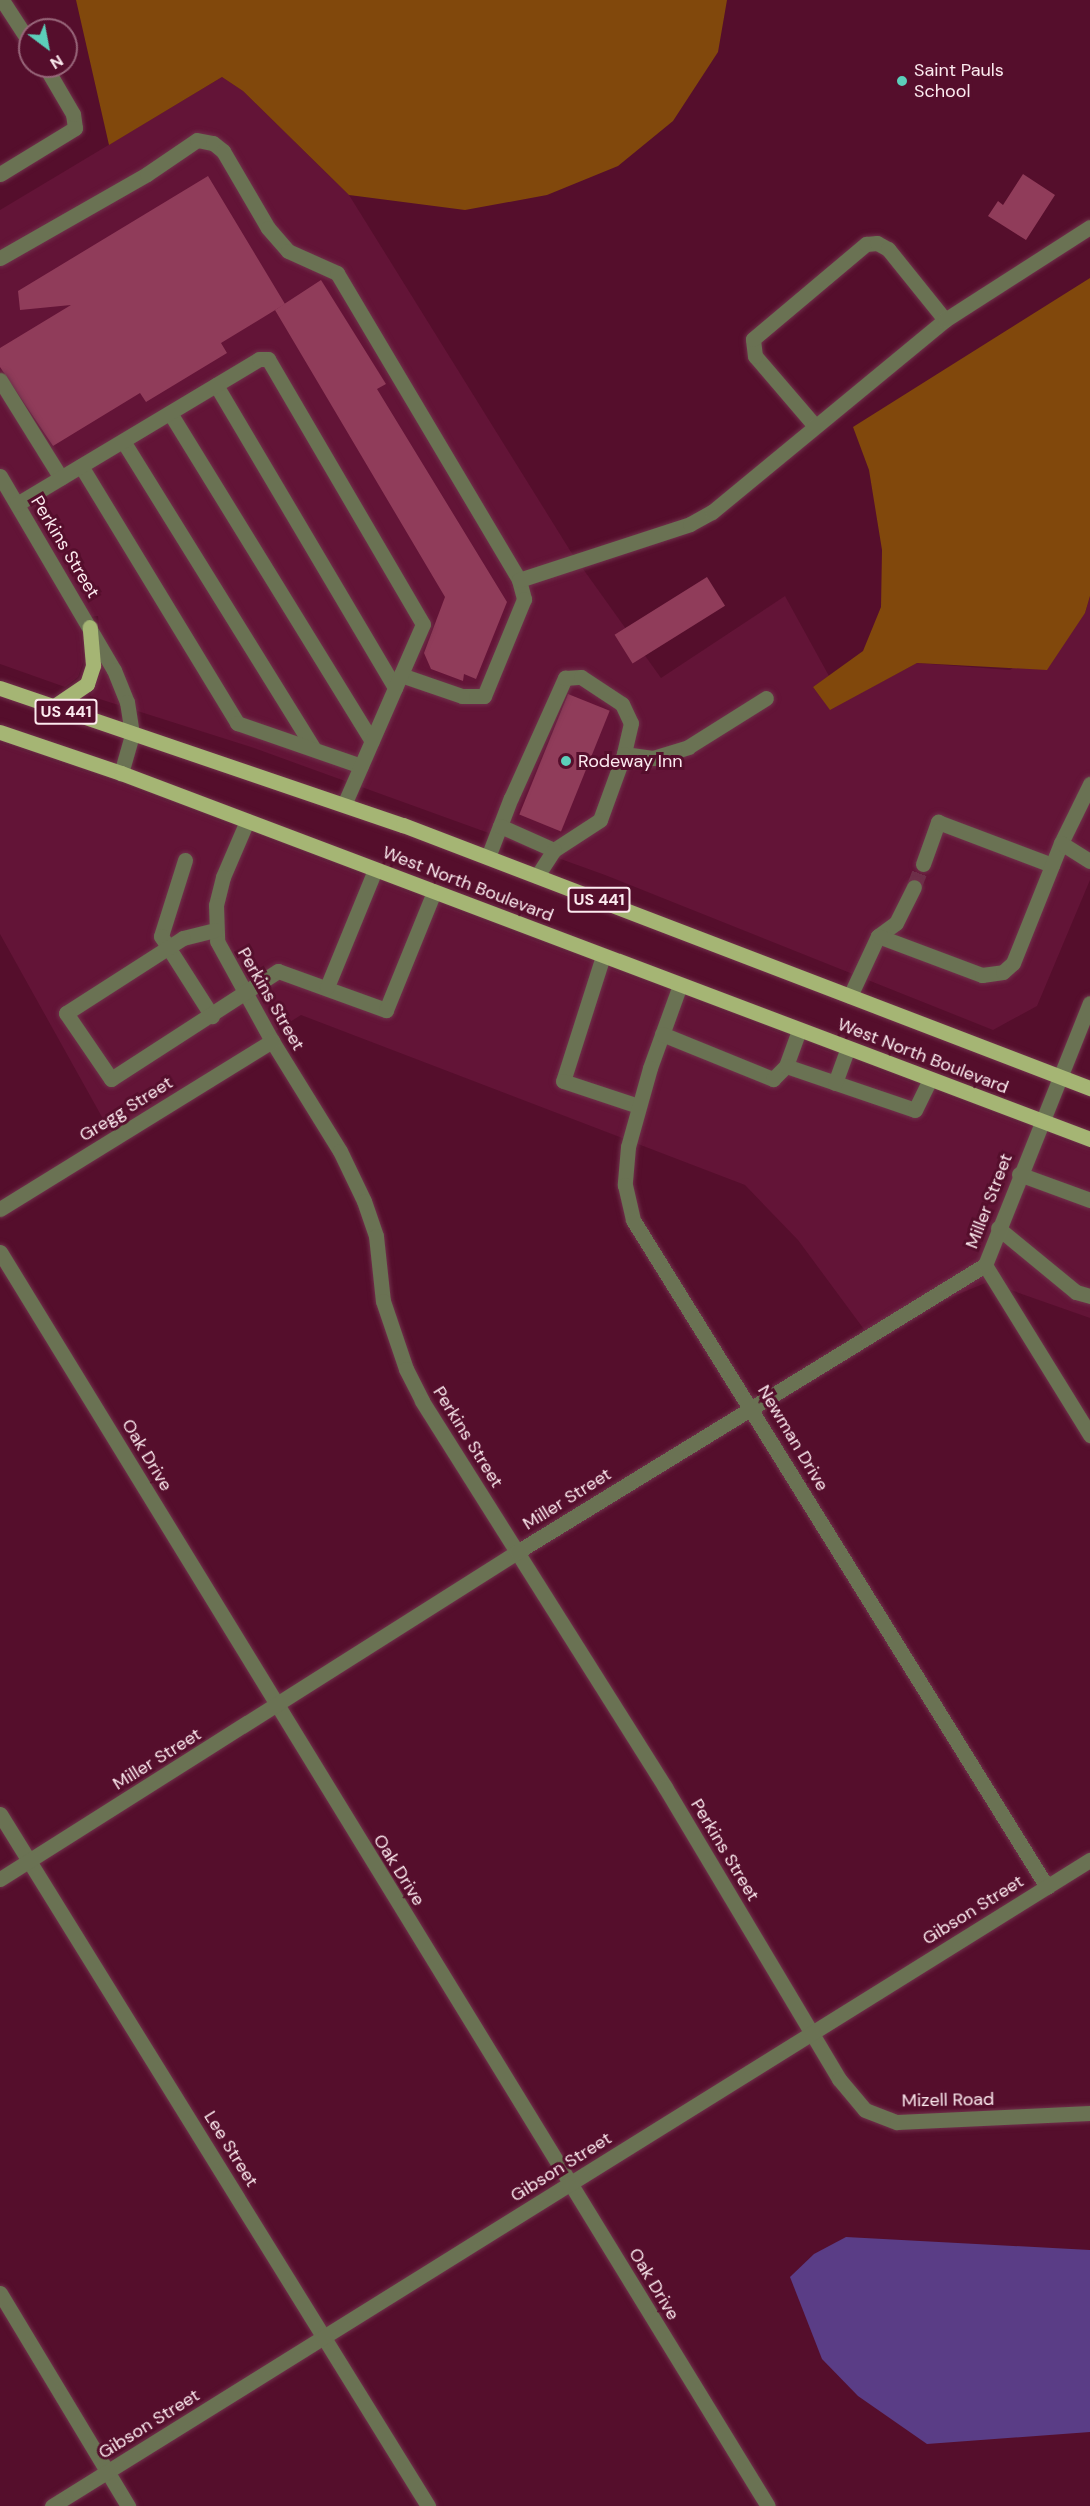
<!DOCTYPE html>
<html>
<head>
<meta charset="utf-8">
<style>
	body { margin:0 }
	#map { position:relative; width:1090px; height:2506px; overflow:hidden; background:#550e2c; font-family:"DM Sans",sans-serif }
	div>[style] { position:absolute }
	.built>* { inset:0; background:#631437 }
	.green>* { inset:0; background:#81480c }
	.water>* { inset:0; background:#5a3d86 }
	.building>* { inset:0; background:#903c5a; transform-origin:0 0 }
	.minor-tunnel>* { height:15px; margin-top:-7.5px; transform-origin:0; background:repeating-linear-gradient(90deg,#6e2f49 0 15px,transparent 0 23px) }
	.roads { filter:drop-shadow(0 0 2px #70314b) drop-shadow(0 0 2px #70314b) }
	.minor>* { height:15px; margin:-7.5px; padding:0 7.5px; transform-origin:7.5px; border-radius:7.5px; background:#6a7253 }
	.major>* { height:15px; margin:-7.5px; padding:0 7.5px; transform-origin:7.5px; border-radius:7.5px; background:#a5b574 }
	.dots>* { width:16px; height:16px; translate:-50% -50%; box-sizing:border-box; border:3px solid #550e2c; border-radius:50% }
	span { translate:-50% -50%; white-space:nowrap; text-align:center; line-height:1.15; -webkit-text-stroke:6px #550e2c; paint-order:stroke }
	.shield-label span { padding:2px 4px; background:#550e2c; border:2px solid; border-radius:4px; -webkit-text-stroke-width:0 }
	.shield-label { font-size:16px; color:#fceaef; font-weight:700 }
	.poi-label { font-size:18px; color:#fceaef }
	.left { translate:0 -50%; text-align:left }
	.street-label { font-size:18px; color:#fceaef }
	.north { position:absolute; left:18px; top:18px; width:60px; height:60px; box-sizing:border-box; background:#550e2c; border:2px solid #98667a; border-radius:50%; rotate:148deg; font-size:16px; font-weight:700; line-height:24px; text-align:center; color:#fceaef }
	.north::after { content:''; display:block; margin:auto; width:21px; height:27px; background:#5cceba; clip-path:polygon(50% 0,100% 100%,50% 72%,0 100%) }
</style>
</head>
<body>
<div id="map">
	<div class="built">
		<i style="clip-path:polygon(222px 77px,243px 91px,349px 195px,571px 552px,661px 678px,785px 596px,829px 676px,813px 687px,830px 709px,917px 663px,1010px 670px,1085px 613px,1090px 596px,1090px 880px,1037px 1006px,993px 1030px,605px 875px,251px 747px,90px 696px,103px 667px,98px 616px,79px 618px,83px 662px,78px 677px,65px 687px,0 664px,0 210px)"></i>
		<i style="clip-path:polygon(0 743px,118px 783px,1090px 1150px,1090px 1318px,988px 1282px,866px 1332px,798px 1240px,745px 1185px,301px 1015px,112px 1135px,0 934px)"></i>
	</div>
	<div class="green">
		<i style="clip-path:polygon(76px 0,727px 0,718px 52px,673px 121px,618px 166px,547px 195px,465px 210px,349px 195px,243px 91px,222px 77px,109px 145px)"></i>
		<i style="clip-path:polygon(1090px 278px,1090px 596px,1085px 613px,1047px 670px,917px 663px,830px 710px,813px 687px,863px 651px,881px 607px,882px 550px,869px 470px,853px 427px)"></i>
	</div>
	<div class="water">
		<i style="clip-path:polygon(846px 2237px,1090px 2250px,1090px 2432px,927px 2444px,858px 2396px,822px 2359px,790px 2277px,814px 2254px)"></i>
	</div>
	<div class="building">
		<i style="clip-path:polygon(1023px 174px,1055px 195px,1026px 240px,988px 216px,998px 201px,1003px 205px)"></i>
		<i style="clip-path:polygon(208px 176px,285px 304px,221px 343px,227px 353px,146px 402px,140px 393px,53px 446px,0 367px,0 348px,71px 305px,20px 310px,18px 291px)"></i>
		<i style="clip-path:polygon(321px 280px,386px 384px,377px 389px,507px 602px,476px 679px,464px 674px,463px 681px,431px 669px,424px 653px,445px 597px,275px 310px)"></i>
		<i style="left:707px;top:577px;width:34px;height:109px;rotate:58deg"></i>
		<i style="left:568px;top:694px;width:45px;height:130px;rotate:22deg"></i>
	</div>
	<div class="minor-tunnel">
		<i style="left:914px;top:887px;width:25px;rotate:-69deg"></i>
	</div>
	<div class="roads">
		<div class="minor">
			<i style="left:2px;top:0;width:51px;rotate:56.9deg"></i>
			<i style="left:0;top:174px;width:88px;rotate:-31.5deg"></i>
			<i style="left:75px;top:128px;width:14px;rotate:-98deg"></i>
			<i style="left:73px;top:114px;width:56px;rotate:-120.3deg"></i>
			<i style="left:0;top:258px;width:169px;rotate:-29.7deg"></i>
			<i style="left:147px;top:174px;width:60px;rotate:-34.2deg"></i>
			<i style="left:197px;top:140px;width:16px;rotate:11deg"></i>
			<i style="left:213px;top:143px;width:13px;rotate:39deg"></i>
			<i style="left:223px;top:151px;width:89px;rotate:59.7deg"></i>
			<i style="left:268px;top:228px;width:30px;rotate:49deg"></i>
			<i style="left:288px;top:251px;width:54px;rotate:24.2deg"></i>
			<i style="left:337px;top:273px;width:357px;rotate:59.3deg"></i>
			<i style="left:519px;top:580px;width:20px;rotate:75deg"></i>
			<i style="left:524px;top:599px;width:105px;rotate:112.4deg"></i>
			<i style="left:484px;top:696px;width:22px;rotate:180deg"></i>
			<i style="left:462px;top:696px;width:65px;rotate:-161deg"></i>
			<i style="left:0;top:380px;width:115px;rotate:58.1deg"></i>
			<i style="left:216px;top:385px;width:352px;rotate:59.4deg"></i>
			<i style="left:170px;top:413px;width:385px;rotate:58.4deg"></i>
			<i style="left:815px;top:426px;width:92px;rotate:-130.6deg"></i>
			<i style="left:755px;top:356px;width:17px;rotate:-97deg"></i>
			<i style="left:753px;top:339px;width:148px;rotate:-40.1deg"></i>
			<i style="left:866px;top:244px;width:11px;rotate:-5deg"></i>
			<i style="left:877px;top:243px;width:13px;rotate:29deg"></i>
			<i style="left:888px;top:249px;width:91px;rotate:51.2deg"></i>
			<i style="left:123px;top:441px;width:362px;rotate:58.2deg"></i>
			<i style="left:81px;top:466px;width:301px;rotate:58.7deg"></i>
			<i style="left:237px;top:723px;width:131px;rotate:19.1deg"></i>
			<i style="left:0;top:476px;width:225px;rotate:59.6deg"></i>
			<i style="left:114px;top:670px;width:35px;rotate:68deg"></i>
			<i style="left:127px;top:702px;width:33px;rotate:81deg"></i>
			<i style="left:132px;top:735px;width:40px;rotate:106deg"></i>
			<i style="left:17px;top:504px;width:282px;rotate:-30.9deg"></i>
			<i style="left:259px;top:359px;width:9px"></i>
			<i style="left:268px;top:359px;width:307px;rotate:59.7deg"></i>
			<i style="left:423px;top:624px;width:197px;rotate:113.6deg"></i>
			<i style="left:519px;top:580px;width:180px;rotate:-18.1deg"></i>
			<i style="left:690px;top:524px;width:25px;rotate:-29deg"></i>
			<i style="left:712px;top:512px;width:302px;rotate:-39.5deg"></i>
			<i style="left:945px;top:320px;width:172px;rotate:-32.7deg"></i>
			<i style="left:624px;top:754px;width:29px;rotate:8deg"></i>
			<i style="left:653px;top:758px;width:37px;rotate:-17deg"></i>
			<i style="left:688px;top:747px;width:92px;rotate:-32.1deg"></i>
			<i style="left:247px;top:821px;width:61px;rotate:113.2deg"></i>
			<i style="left:223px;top:877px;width:29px;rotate:104deg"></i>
			<i style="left:216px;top:905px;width:36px;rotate:88deg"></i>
			<i style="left:217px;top:941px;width:114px;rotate:61.2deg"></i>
			<i style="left:272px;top:1041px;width:129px;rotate:58.3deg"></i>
			<i style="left:340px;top:1151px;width:55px;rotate:64.4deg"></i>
			<i style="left:364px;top:1201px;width:37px;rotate:71deg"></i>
			<i style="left:376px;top:1236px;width:65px;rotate:83.9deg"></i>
			<i style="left:383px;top:1301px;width:72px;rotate:71.3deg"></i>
			<i style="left:406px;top:1369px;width:36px;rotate:63deg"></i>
			<i style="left:422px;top:1401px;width:456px;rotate:57.8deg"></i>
			<i style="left:665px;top:1787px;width:340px;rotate:59.2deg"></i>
			<i style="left:839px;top:2079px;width:40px;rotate:50deg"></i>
			<i style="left:865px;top:2110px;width:34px;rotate:21deg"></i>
			<i style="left:897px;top:2122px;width:193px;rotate:-2.7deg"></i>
			<i style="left:1061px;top:843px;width:66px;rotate:-63.8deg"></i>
			<i style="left:488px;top:857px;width:33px;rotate:-69deg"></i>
			<i style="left:500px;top:826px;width:30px;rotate:-69deg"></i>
			<i style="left:511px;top:798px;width:132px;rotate:-65.8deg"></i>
			<i style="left:565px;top:678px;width:16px;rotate:-4deg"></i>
			<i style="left:581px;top:677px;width:49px;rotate:33.4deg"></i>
			<i style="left:622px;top:704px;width:21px;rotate:65deg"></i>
			<i style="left:631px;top:723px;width:32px;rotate:103deg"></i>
			<i style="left:624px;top:754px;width:70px;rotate:110deg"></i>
			<i style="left:600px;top:820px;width:55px;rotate:146.9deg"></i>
			<i style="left:554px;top:850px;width:59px;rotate:-156deg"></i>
			<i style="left:185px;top:860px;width:80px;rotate:107.5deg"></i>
			<i style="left:161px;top:936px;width:95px;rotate:57.5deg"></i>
			<i style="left:923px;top:864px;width:45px;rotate:-70.3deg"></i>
			<i style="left:938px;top:822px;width:122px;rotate:20.7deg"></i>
			<i style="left:537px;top:876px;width:31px;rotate:-57deg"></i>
			<i style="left:215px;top:930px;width:33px;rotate:166deg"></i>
			<i style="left:183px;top:938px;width:139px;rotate:147.3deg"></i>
			<i style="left:66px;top:1013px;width:80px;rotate:55.7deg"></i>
			<i style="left:111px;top:1079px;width:199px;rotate:-32.9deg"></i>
			<i style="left:278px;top:971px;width:115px;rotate:19.9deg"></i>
			<i style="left:386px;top:1010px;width:127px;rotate:-67.9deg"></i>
			<i style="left:878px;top:936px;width:22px;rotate:-36deg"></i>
			<i style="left:896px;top:923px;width:40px;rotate:-63.4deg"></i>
			<i style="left:603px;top:956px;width:131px;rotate:107.7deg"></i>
			<i style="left:563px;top:1081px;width:79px;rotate:18.4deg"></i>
			<i style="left:680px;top:985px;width:88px;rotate:109.9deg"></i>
			<i style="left:650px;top:1068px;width:82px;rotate:105.6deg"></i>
			<i style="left:628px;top:1147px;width:38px;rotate:95deg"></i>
			<i style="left:625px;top:1185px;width:36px;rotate:77deg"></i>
			<i style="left:633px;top:1220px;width:785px;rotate:58.17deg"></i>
			<i style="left:327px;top:987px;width:126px;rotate:-67.7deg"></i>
			<i style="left:850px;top:996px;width:66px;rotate:-65deg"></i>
			<i style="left:878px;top:936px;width:111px;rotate:20.6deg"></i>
			<i style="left:982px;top:975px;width:21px;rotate:-8deg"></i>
			<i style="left:1003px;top:972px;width:13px;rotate:-42deg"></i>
			<i style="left:1013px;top:963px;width:129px;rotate:-68.2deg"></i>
			<i style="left:1061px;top:843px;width:34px;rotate:32deg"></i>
			<i style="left:662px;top:1034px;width:120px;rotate:22.1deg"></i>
			<i style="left:773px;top:1079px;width:18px;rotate:-45deg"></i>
			<i style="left:786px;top:1066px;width:38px;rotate:-70deg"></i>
			<i style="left:786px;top:1066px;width:136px;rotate:18.8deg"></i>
			<i style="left:915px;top:1110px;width:34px;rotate:-64deg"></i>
			<i style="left:835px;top:1083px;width:37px;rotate:-70deg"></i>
			<i style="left:1019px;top:1174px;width:76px;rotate:20.1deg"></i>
			<i style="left:0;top:1209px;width:320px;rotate:-31.7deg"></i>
			<i style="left:998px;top:1228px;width:101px;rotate:39.4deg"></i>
			<i style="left:1076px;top:1292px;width:15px;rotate:16deg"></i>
			<i style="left:0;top:1252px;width:1470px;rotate:58.52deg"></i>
			<i style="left:985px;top:1265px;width:200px;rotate:58.3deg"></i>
			<i style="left:0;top:1814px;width:814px;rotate:58.26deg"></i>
			<i style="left:0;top:1879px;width:612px;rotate:-32.31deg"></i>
			<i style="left:517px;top:1552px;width:549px;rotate:-31.52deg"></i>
			<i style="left:985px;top:1265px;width:282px;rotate:-68.2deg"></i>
			<i style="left:0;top:2293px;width:249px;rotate:59deg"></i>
			<i style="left:52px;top:2506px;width:1223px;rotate:-31.9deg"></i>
		</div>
		<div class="major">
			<i style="left:0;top:688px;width:426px;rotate:18.8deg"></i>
			<i style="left:403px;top:825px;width:736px;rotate:20.95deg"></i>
			<i style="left:53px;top:707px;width:41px;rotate:-34.1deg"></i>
			<i style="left:87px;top:684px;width:20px;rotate:-72deg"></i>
			<i style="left:93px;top:665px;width:38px;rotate:-95deg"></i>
			<i style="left:0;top:732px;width:128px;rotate:18.7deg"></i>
			<i style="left:121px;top:773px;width:1036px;rotate:20.69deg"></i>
		</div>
	</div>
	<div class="dots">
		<i style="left:902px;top:81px;background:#5cceba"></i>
		<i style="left:566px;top:761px;background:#5cceba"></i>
	</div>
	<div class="shield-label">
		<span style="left:66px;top:712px">US 441</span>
		<span style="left:599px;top:900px">US 441</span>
	</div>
	<div class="poi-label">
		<span class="left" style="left:914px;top:81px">Saint Pauls<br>School</span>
		<span class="left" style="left:578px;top:761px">Rodeway Inn</span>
	</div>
	<div class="street-label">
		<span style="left:65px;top:547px;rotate:59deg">Perkins Street</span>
		<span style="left:468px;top:884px;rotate:21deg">West North Boulevard</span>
		<span style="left:271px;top:999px;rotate:60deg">Perkins Street</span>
		<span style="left:923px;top:1056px;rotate:21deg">West North Boulevard</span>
		<span style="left:126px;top:1109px;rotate:-32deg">Gregg Street</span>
		<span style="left:989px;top:1201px;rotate:-69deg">Miller Street</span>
		<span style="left:468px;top:1437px;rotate:58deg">Perkins Street</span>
		<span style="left:793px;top:1438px;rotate:59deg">Newman Drive</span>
		<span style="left:147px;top:1455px;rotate:59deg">Oak Drive</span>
		<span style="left:567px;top:1499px;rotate:-32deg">Miller Street</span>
		<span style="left:157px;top:1759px;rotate:-32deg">Miller Street</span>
		<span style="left:725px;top:1850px;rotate:59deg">Perkins Street</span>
		<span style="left:399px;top:1870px;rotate:58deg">Oak Drive</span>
		<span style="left:973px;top:1910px;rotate:-32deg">Gibson Street</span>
		<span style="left:948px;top:2100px;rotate:-1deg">Mizell Road</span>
		<span style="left:231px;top:2149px;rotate:58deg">Lee Street</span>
		<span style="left:561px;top:2167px;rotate:-32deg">Gibson Street</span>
		<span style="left:654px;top:2284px;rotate:59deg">Oak Drive</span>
		<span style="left:149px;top:2424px;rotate:-32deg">Gibson Street</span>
	</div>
	<div class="north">N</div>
</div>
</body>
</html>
